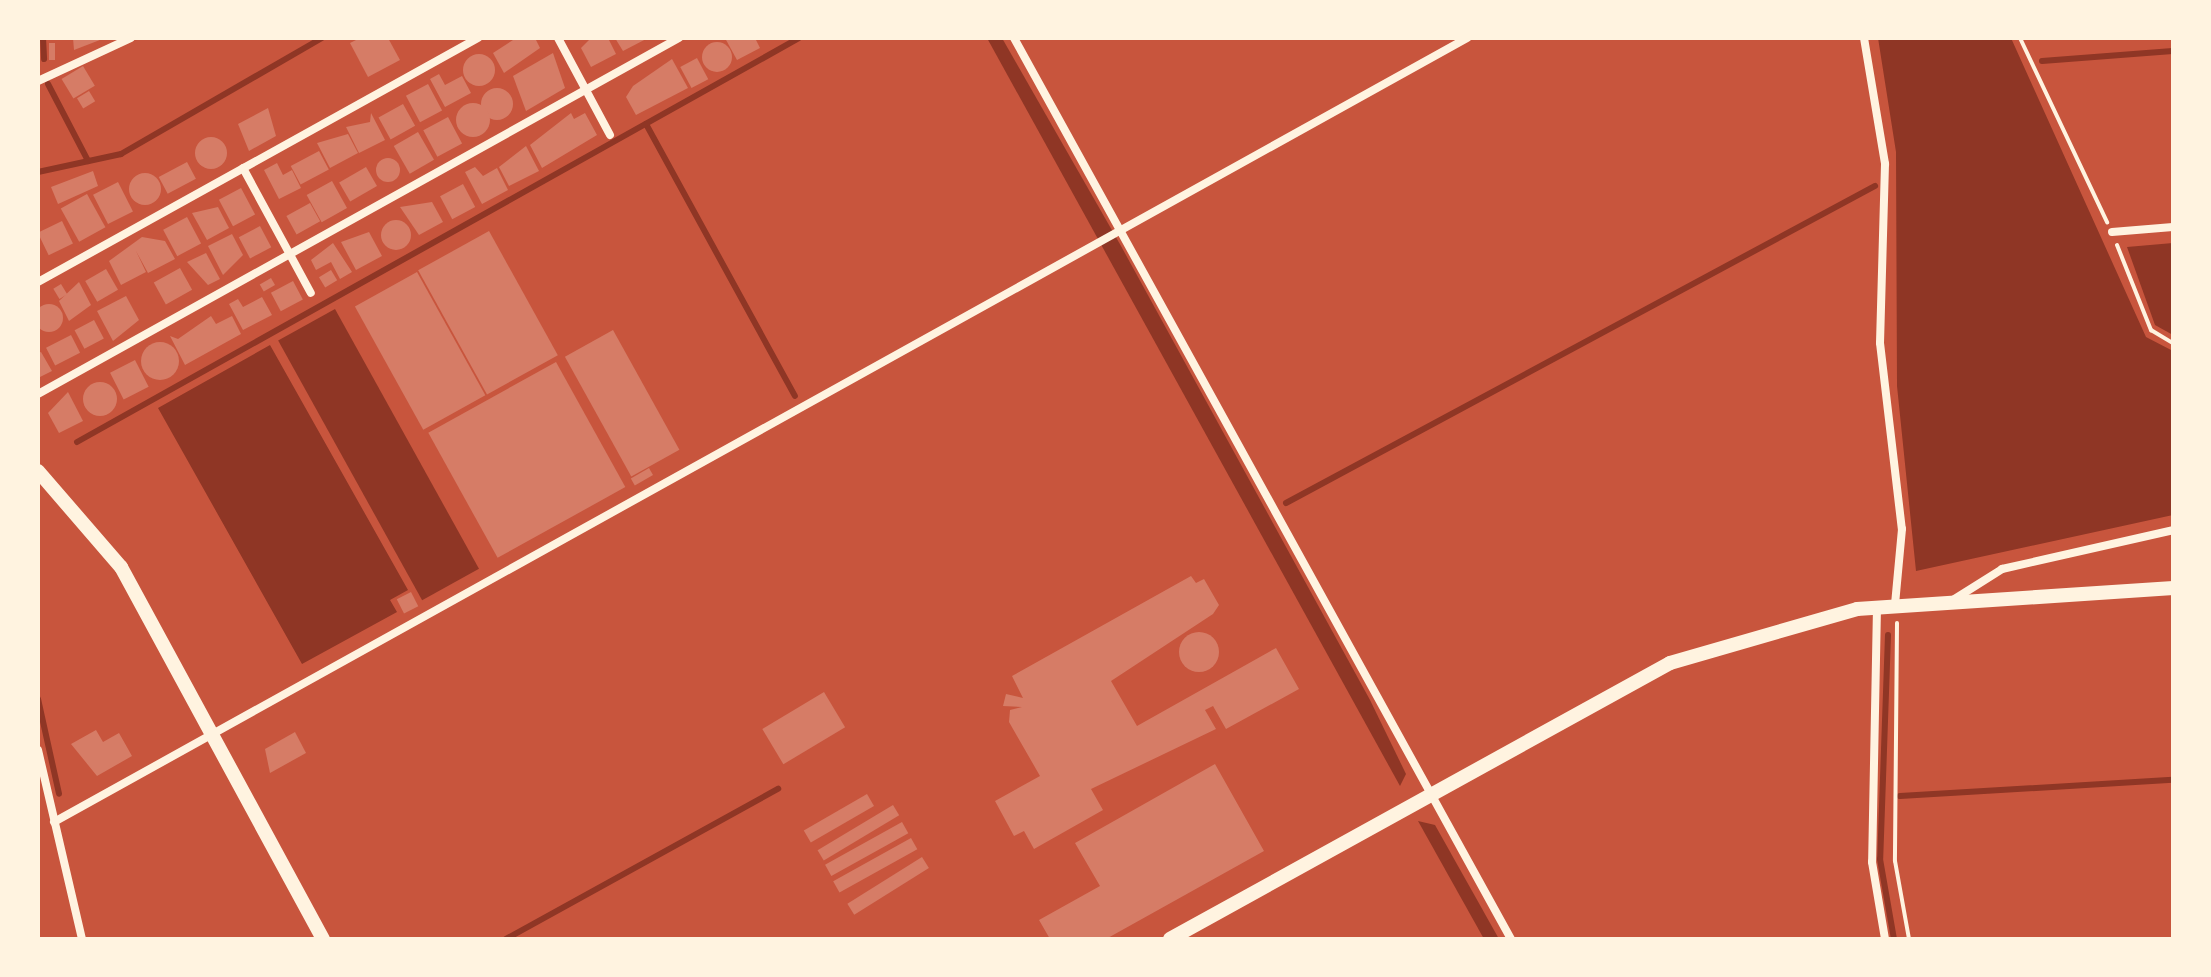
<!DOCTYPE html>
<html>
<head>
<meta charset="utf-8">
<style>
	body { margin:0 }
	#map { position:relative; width:2211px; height:977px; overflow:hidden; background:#c8553d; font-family:"Varela Round",sans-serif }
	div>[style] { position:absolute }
	.water>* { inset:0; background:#8f3625; transform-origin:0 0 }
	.stream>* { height:6px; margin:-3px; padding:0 3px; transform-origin:3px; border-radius:3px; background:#8f3625 }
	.building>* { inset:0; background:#d67c66; transform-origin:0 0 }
	.round { border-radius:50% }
	.path>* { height:4px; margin:-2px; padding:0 2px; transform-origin:2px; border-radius:2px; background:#fff3e0 }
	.minor>* { height:8px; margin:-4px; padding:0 4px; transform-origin:4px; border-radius:4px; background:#fff3e0 }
	.tertiary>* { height:14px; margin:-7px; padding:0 7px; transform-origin:7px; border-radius:7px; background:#fff3e0 }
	span { translate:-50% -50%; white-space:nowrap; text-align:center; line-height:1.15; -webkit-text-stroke:8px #fff3e0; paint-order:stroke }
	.frame { position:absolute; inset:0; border:40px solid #fff3e0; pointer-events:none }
</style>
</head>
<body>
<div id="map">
	<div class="water">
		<i style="clip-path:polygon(987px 38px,1002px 38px,1121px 246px,1370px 700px,1406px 774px,1400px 786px)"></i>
		<i style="clip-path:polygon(1878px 38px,2011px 38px,2146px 337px,2173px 351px,2173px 515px,1916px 571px,1897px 386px,1896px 152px)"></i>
		<i style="clip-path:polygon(2173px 243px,2173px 335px,2155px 325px,2127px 247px)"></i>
		<i style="left:335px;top:309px;width:297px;height:65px;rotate:61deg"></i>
		<i style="clip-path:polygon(270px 345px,408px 590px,390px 600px,397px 612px,302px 664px,158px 408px)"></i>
		<i style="clip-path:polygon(1418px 821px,1435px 825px,1499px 939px,1484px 939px)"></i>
	</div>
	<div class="stream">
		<i style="left:43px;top:38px;width:21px;rotate:87deg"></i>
		<i style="left:2042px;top:61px;width:131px;rotate:-4.4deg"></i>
		<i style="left:48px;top:84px;width:87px;rotate:62.5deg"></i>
		<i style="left:646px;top:124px;width:310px;rotate:61.3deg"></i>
		<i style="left:38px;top:172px;width:85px;rotate:-12.2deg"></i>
		<i style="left:121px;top:154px;width:232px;rotate:-30deg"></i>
		<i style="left:77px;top:442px;width:827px;rotate:-29.23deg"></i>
		<i style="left:1286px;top:503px;width:669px;rotate:-28.29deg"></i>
		<i style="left:1888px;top:635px;width:224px;rotate:92deg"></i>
		<i style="left:1880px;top:859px;width:81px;rotate:80.1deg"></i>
		<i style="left:38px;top:699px;width:97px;rotate:77.5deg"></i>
		<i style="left:1900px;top:796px;width:273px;rotate:-3.4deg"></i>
		<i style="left:506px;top:939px;width:311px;rotate:-28.9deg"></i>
	</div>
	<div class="building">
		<i style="clip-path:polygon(73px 38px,105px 38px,74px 50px)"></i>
		<i style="clip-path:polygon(360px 38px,388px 38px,400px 60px,368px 77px,350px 43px)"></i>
		<i style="clip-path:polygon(516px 38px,535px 38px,540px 48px,504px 73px,493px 53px)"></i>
		<i style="clip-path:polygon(608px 38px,616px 54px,591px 67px,581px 48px,591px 38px)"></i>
		<i style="clip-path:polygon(615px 38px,648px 38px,623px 51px)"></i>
		<i style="clip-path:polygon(725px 38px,755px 38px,760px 48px,737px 60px)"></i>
		<i class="round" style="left:702px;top:42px;width:30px;height:30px"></i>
		<i style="left:49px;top:43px;width:6px;height:17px"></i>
		<i style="clip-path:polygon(553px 53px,565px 88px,526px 111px,513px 76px)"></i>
		<i class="round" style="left:463px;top:54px;width:32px;height:32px"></i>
		<i style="left:697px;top:58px;width:24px;height:19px;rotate:62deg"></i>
		<i style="clip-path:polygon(672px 59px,688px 88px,636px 115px,626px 97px,633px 86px)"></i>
		<i style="left:83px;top:66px;width:23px;height:25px;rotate:59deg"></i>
		<i style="clip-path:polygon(439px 74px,445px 85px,462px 76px,471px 93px,445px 107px,430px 79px)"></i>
		<i style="left:428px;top:84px;width:30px;height:25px;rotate:62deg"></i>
		<i class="round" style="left:481px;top:88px;width:32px;height:32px"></i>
		<i style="left:89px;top:91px;width:12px;height:14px;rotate:59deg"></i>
		<i class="round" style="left:456px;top:103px;width:34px;height:34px"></i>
		<i style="left:403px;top:104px;width:25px;height:28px;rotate:61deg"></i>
		<i style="clip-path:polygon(268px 108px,276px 136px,249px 151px,238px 124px)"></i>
		<i style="clip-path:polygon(371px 113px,385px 140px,359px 153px,346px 127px,370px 122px)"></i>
		<i style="clip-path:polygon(571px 113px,574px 119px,585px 113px,597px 135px,542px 168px,530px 145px)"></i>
		<i style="left:448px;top:117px;width:30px;height:28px;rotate:62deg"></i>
		<i style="left:418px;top:132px;width:32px;height:28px;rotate:60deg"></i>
		<i style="clip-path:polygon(348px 134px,358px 153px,330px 168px,317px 143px)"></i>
		<i class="round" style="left:195px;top:137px;width:32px;height:32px"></i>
		<i style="clip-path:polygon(526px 146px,539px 171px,509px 186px,499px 167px)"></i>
		<i style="left:319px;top:151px;width:21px;height:32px;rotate:62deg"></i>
		<i class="round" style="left:376px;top:158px;width:24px;height:24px"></i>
		<i style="left:187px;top:162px;width:19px;height:32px;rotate:62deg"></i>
		<i style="clip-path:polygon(277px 163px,283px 175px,292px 170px,301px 188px,279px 199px,264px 170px)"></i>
		<i style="left:366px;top:167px;width:22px;height:31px;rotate:60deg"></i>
		<i style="clip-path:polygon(475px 167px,483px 176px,497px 168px,508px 190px,482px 204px,465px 172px)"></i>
		<i style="clip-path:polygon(93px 171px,98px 186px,58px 204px,51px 187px)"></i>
		<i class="round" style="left:129px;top:173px;width:32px;height:32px"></i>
		<i style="left:332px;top:181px;width:31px;height:29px;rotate:61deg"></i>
		<i style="left:118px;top:182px;width:33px;height:28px;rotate:63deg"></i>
		<i style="left:463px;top:184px;width:26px;height:26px;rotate:62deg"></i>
		<i style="left:241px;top:188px;width:30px;height:25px;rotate:62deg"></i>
		<i style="left:87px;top:194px;width:38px;height:30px;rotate:61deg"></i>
		<i style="clip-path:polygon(432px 202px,443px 222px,419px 235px,400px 207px)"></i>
		<i style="left:310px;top:203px;width:21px;height:27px;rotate:61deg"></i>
		<i style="clip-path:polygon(218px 207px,229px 228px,207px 240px,192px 213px)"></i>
		<i style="left:187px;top:217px;width:30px;height:27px;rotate:62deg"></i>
		<i class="round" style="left:381px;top:220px;width:30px;height:30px"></i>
		<i style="left:62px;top:221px;width:25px;height:27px;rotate:64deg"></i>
		<i style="left:260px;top:226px;width:24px;height:24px;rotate:62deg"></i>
		<i style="left:489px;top:231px;width:142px;height:81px;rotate:61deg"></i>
		<i style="clip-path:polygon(369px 232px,382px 256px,356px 270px,341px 242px)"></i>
		<i style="clip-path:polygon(232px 234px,243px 255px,223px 275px,208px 246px)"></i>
		<i style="clip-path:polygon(142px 237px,165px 241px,175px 259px,148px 273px,136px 251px,146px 272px,121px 285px,109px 261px)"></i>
		<i style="clip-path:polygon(333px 243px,352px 272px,340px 279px,331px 262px,316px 270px,311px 260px)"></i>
		<i style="clip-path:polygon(206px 253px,220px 279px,208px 285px,187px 262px)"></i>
		<i style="left:180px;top:268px;width:25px;height:30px;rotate:61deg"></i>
		<i style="left:106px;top:269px;width:24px;height:24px;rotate:60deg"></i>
		<i style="left:331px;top:270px;width:12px;height:14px;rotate:59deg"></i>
		<i style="left:417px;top:272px;width:141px;height:71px;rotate:61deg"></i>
		<i style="left:271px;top:278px;width:8px;height:13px;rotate:60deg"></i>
		<i style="left:293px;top:281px;width:21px;height:25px;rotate:62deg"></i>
		<i style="clip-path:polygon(79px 282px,91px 305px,69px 321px,59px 301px)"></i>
		<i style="left:61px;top:284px;width:12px;height:9px;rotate:59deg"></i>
		<i style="clip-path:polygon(126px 296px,139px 320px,113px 341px,97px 311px)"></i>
		<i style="clip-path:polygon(262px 297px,272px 315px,243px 330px,229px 304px,238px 299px,243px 307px)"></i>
		<i class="round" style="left:35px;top:304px;width:28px;height:28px"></i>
		<i style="clip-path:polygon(211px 316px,216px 324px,232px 316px,241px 334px,185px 365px,170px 336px,178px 339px)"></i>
		<i style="left:94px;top:320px;width:21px;height:22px;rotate:62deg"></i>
		<i style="left:613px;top:330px;width:137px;height:55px;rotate:61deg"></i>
		<i style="left:71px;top:335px;width:20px;height:28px;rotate:63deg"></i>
		<i class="round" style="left:141px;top:342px;width:38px;height:38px"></i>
		<i style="clip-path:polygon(41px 352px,52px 371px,38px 378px,38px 353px)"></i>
		<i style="left:135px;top:360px;width:30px;height:28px;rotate:63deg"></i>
		<i style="left:556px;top:362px;width:143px;height:146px;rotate:61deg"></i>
		<i class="round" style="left:83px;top:382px;width:34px;height:34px"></i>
		<i style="clip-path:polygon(68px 392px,83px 421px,59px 433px,48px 413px)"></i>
		<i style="left:649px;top:468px;width:8px;height:21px;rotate:60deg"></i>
		<i style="clip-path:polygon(1191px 576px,1196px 583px,1204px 579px,1219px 605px,1213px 614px,1111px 681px,1137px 726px,1276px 648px,1299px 689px,1226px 729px,1213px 706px,1205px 710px,1216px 729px,1091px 789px,1103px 810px,1034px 849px,1024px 831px,1014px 836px,995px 801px,1040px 776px,1009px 722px,1010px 710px,1022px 707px,1003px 706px,1006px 694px,1023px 698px,1012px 676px)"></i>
		<i style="left:411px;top:592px;width:16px;height:16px;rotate:63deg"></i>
		<i class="round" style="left:1179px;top:632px;width:40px;height:40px"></i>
		<i style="left:824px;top:692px;width:41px;height:72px;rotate:59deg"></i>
		<i style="clip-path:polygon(96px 730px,103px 742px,119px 733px,132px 756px,97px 776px,71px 744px)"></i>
		<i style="clip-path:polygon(295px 732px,306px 753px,270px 773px,265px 749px)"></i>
		<i style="clip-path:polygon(1215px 764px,1264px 851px,1106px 939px,1050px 939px,1039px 920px,1100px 886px,1075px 843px)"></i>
		<i style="left:867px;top:794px;width:14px;height:73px;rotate:60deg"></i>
		<i style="left:893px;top:805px;width:12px;height:88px;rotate:59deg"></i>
		<i style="left:902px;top:822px;width:13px;height:88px;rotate:61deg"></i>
		<i style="left:911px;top:838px;width:13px;height:89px;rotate:61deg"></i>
		<i style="left:922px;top:857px;width:13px;height:88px;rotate:58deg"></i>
	</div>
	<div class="path">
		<i style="left:2020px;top:38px;width:204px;rotate:64.7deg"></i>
		<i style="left:2117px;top:245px;width:92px;rotate:68.2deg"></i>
		<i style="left:2151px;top:330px;width:26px;rotate:31deg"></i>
		<i style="left:1897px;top:623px;width:238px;rotate:90.5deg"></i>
		<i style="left:1895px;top:861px;width:79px;rotate:79.8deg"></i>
	</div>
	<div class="minor">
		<i style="left:558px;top:38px;width:110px;rotate:61.8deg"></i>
		<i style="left:1014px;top:38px;width:1029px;rotate:61.12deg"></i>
		<i style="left:1864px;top:38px;width:128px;rotate:80.5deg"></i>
		<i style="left:1885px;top:164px;width:179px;rotate:91.6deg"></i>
		<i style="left:1880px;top:343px;width:187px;rotate:83.3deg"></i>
		<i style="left:1902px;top:529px;width:75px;rotate:95.3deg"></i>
		<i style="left:38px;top:81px;width:102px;rotate:-24.8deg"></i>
		<i style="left:243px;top:168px;width:142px;rotate:61.5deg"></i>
		<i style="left:2112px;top:232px;width:61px;rotate:-4.7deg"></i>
		<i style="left:38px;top:282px;width:503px;rotate:-29.01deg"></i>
		<i style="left:38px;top:394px;width:733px;rotate:-29.05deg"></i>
		<i style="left:1953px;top:600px;width:58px;rotate:-32.3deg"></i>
		<i style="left:2002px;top:569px;width:175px;rotate:-12.8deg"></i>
		<i style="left:1877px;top:607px;width:255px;rotate:91.1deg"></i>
		<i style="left:1872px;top:862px;width:78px;rotate:80.4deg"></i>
		<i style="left:38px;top:750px;width:194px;rotate:76.9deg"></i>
		<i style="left:54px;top:822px;width:1616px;rotate:-29.02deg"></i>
	</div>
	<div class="tertiary">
		<i style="left:38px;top:471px;width:127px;rotate:49.2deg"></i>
		<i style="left:121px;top:567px;width:423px;rotate:61.5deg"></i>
		<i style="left:1170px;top:939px;width:571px;rotate:-28.9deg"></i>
		<i style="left:1670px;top:663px;width:195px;rotate:-16.1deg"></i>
		<i style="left:1857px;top:609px;width:317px;rotate:-3.8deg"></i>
	</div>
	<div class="frame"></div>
</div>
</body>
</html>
